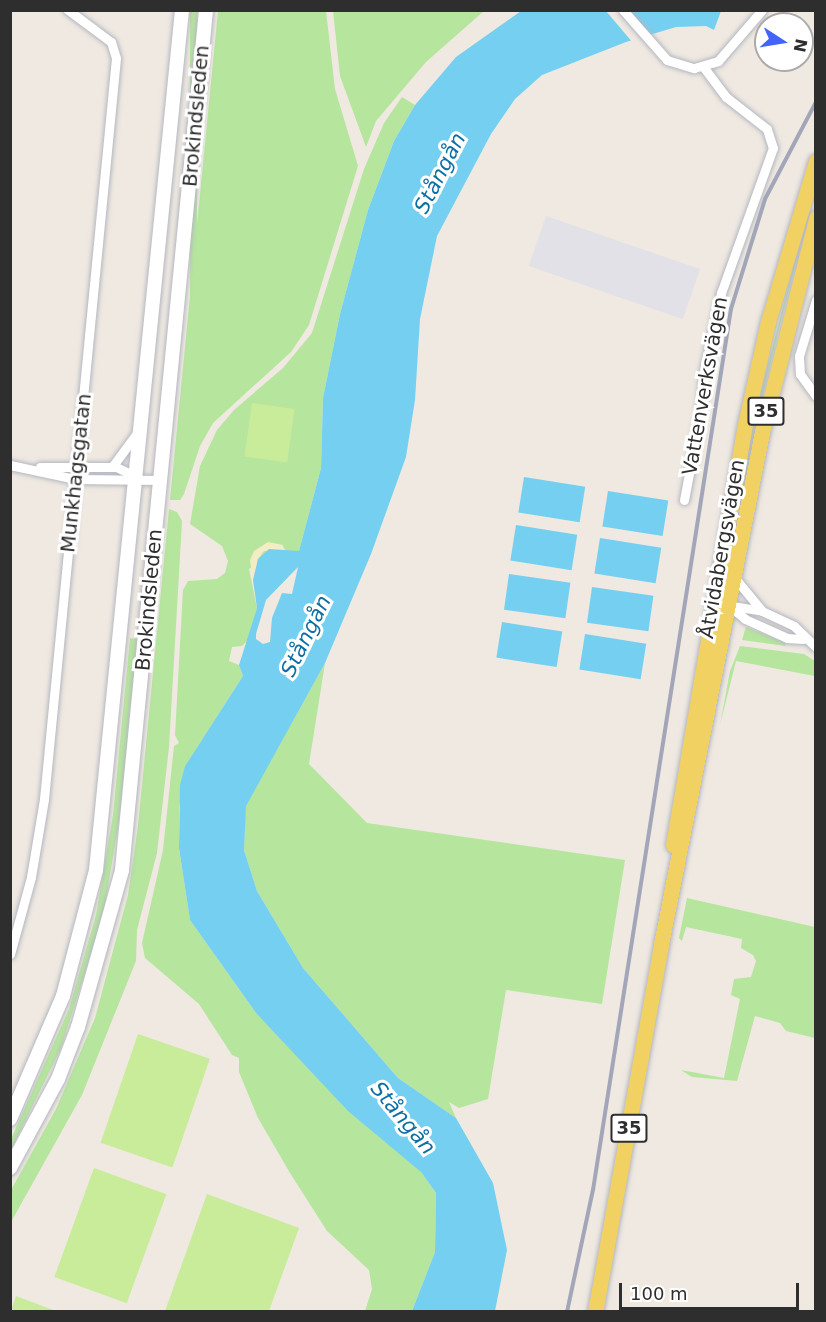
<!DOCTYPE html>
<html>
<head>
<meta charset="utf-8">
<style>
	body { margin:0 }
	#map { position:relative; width:826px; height:1322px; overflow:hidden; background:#efe9e1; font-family:"DejaVu Sans",sans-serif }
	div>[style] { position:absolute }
	.industrial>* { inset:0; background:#e3e1e8; transform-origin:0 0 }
	.green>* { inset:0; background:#b6e59e; transform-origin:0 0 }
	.sand>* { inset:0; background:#f3ecc5 }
	.pitch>* { inset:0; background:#c9ec9a; transform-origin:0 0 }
	.water>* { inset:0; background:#75cff0; transform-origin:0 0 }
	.pier>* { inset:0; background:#efe9e1 }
	.roads { filter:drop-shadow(0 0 2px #b4b7c1) drop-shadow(0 0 2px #b4b7c1) }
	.street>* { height:9px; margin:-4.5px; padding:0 4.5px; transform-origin:4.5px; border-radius:4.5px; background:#fff }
	.secondary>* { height:14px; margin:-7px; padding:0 7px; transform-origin:7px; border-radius:7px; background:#fff }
	.primary>* { height:15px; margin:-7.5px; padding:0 7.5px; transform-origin:7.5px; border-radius:7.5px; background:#f2d163 }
	.rail>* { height:4px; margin:-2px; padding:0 2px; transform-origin:2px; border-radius:2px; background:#a3a6b8 }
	span { translate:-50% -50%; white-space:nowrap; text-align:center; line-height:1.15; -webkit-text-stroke:6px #fff; paint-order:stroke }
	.shield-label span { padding:2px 4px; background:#fff; border:2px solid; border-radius:4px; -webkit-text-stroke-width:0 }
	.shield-label { font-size:18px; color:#2e2e2e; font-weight:700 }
	.street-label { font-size:20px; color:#2e2e2e }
	.water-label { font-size:21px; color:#0d6fa3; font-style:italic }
	.frame { position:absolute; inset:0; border:12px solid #2e2e2e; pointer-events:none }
	.north { position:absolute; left:754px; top:12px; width:60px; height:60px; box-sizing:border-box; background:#fff; border:2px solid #ababab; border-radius:50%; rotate:102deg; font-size:16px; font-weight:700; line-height:24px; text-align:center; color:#2e2e2e }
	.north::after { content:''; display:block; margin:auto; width:21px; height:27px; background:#4264fb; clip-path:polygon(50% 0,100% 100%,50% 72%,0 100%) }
	.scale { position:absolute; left:619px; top:1283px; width:180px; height:27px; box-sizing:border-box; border:3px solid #2e2e2e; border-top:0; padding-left:8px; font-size:18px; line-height:21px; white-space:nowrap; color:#2e2e2e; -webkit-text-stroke:4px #fff; paint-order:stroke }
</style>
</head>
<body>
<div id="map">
	<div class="industrial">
		<i style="left:546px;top:216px;width:163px;height:53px;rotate:19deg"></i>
	</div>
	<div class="green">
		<i style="left:190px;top:11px;width:7px;height:423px"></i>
		<i style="clip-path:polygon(218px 11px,326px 11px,335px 89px,358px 166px,309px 325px,291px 352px,213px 423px,200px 446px,184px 494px,180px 500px,170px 500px)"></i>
		<i style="clip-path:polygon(333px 11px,333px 10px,484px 11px,426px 62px,376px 121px,366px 147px,340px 76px)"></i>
		<i style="clip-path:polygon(402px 97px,415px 105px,394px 141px,368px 210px,340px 314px,323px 398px,321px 468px,299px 551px,286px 551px,282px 545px,249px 569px,257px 608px,248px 640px,242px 646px,232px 647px,229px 661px,239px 665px,243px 676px,185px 766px,179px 808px,179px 848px,190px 920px,256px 1013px,421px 1172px,436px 1193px,435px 1252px,412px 1311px,365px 1311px,372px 1289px,369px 1270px,327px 1231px,290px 1173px,258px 1118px,239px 1072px,239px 1058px,232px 1055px,199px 1004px,145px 958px,142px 943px,163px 850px,174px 746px,179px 743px,175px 735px,183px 590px,188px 581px,217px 579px,225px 573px,228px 561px,222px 546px,190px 524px,200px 466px,217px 430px,234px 410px,283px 368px,312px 333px,364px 169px,384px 123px)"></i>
		<i style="clip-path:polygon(815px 185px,760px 406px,725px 583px,757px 406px)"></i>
		<i style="clip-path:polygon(169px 509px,177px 512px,182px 521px,169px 747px,157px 853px,137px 930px,136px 961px,82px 1095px,11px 1222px,11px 1190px,56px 1109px,95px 1018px,128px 895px,138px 826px)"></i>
		<i style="clip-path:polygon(746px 627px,786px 643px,785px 646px,742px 640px)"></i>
		<i style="clip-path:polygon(130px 638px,137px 639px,120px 815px,103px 916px,61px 1048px,11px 1150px,11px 1139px,69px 1009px,96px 915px,113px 815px)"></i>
		<i style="clip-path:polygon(740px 646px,804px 654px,815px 661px,815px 676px,736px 661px,720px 725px,730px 671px)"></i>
		<i style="clip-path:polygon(325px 663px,309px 764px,367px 823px,625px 860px,602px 1004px,506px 990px,488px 1099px,459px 1108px,449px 1102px,456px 1118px,398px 1078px,303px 968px,257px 891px,244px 850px,245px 806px)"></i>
		<i style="clip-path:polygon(687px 898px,815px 927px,815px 1038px,786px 1031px,780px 1023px,755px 1016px,737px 1081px,692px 1077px,681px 1070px,724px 1078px,740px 999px,731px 995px,734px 979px,751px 977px,756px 961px,753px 955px,741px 948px,742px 939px,686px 927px,682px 941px,679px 938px)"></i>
	</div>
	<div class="sand">
		<i style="clip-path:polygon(268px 542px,283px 545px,282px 550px,264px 551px,258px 559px,253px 580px,250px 560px,254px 551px)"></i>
	</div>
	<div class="pitch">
		<i style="left:252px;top:403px;width:43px;height:54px;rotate:8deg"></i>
		<i style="left:138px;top:1034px;width:76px;height:115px;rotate:19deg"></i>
		<i style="left:94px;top:1168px;width:77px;height:116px;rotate:20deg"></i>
		<i style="clip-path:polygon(207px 1194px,299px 1228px,269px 1311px,165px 1311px)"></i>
		<i style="clip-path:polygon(16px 1296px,56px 1311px,11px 1311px)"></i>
	</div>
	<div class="water">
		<i style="clip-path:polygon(evenodd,521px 11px,721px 11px,714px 30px,706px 26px,676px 27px,626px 42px,542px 75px,515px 99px,491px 134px,437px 236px,420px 319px,415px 400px,406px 457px,371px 554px,325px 663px,246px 806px,244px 850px,257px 891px,303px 968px,398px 1078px,456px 1118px,493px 1183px,507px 1250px,495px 1311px,412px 1311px,435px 1252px,436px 1193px,421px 1172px,348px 1111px,256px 1013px,190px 920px,179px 848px,180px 785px,185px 766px,243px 676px,239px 665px,257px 608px,253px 580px,258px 559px,269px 549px,299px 551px,321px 468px,323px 398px,340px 314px,368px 210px,394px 141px,415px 105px,456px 57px,521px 11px,298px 567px,292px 594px,282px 593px,272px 618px,270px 642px,263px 644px,256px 639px,256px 634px,266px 600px,298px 567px)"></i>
		<i style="left:524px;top:477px;width:62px;height:36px;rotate:9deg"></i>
		<i style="left:608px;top:491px;width:61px;height:36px;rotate:9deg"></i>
		<i style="left:516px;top:525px;width:62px;height:36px;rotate:9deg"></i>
		<i style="left:600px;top:538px;width:62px;height:36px;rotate:9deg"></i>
		<i style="left:509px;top:574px;width:62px;height:36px;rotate:8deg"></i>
		<i style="left:592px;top:587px;width:62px;height:36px;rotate:8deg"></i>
		<i style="left:502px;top:622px;width:61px;height:36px;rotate:9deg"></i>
		<i style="left:585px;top:634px;width:62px;height:36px;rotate:9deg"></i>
	</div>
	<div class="pier">
		<i style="clip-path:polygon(606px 11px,630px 11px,652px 37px,633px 43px)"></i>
	</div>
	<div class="roads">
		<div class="street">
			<i style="left:623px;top:10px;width:67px;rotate:48.7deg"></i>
			<i style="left:667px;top:60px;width:28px;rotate:17deg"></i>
			<i style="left:694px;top:68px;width:25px;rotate:-16deg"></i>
			<i style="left:718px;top:61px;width:67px;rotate:-49.2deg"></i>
			<i style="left:816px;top:300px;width:59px;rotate:106.9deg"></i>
			<i style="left:799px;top:356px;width:18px;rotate:87deg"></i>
			<i style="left:800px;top:374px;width:27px;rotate:54deg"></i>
			<i style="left:10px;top:465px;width:66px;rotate:12.2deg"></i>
			<i style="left:75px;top:479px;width:86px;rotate:0.7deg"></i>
			<i style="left:40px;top:467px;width:76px"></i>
			<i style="left:116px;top:467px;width:23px;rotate:25deg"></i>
			<i style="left:112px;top:467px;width:42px;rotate:-53.7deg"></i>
			<i style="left:684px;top:500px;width:86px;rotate:-79.3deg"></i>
			<i style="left:700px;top:415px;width:42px;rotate:-84.6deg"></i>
			<i style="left:704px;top:373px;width:82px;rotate:-78deg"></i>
			<i style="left:721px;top:293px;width:154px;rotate:-70.3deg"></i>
			<i style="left:773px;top:148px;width:20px;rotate:-108deg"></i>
			<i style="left:767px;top:129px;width:52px;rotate:-142deg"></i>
			<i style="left:726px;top:97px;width:36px;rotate:-127deg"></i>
			<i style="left:734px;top:577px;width:44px;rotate:50.5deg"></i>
			<i style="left:726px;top:605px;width:36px;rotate:9deg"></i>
			<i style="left:762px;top:611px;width:35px;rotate:25deg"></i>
			<i style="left:794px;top:626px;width:30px;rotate:44deg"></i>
			<i style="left:728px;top:605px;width:22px;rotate:39deg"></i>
			<i style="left:745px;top:619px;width:46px;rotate:24.3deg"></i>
			<i style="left:787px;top:638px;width:16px;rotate:4deg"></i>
			<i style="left:10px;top:954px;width:80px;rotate:-74.7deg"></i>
			<i style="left:31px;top:877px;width:79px;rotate:-80.5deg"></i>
			<i style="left:44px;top:799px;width:744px;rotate:-84.45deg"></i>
			<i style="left:116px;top:58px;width:17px;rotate:-107deg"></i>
			<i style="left:111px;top:42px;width:54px;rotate:-143.3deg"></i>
		</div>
		<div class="secondary">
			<i style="left:10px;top:1119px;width:134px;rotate:-66.7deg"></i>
			<i style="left:63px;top:996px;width:130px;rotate:-75.3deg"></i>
			<i style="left:96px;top:870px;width:864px;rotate:-84.29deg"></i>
			<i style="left:10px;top:1168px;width:101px;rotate:-61.7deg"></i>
			<i style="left:58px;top:1079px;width:56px;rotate:-69deg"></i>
			<i style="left:78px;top:1027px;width:163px;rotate:-74.3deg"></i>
			<i style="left:122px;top:870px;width:864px;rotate:-84.42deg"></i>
		</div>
		<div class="primary">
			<i style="left:673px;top:845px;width:422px;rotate:-80.3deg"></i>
			<i style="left:744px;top:429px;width:110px;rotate:-77.4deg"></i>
			<i style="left:768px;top:322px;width:168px;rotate:-73.4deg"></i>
			<i style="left:595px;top:1312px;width:374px;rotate:-79.8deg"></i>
			<i style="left:661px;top:944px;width:522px;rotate:-78.84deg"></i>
			<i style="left:762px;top:432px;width:221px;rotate:-75.8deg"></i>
		</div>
	</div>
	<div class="rail">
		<i style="left:567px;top:1312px;width:125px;rotate:-78deg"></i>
		<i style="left:593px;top:1190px;width:892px;rotate:-81.1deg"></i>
		<i style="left:731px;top:309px;width:115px;rotate:-72.8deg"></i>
		<i style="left:765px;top:199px;width:110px;rotate:-62.3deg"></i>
	</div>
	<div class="shield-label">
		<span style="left:766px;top:411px">35</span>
		<span style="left:629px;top:1128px">35</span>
	</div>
	<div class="street-label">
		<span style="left:196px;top:116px;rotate:-85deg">Brokindsleden</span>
		<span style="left:705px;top:386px;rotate:-80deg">Vattenverksvägen</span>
		<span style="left:76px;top:473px;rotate:-84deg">Munkhagsgatan</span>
		<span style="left:722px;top:549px;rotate:-80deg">Åtvidabergsvägen</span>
		<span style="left:149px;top:600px;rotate:-85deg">Brokindsleden</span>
	</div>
	<div class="water-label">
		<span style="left:440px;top:173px;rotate:-63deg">Stångån</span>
		<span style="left:306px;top:636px;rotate:-64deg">Stångån</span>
		<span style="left:403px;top:1118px;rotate:50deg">Stångån</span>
	</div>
	<div class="frame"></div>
	<div class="north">N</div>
	<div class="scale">100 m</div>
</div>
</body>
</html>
